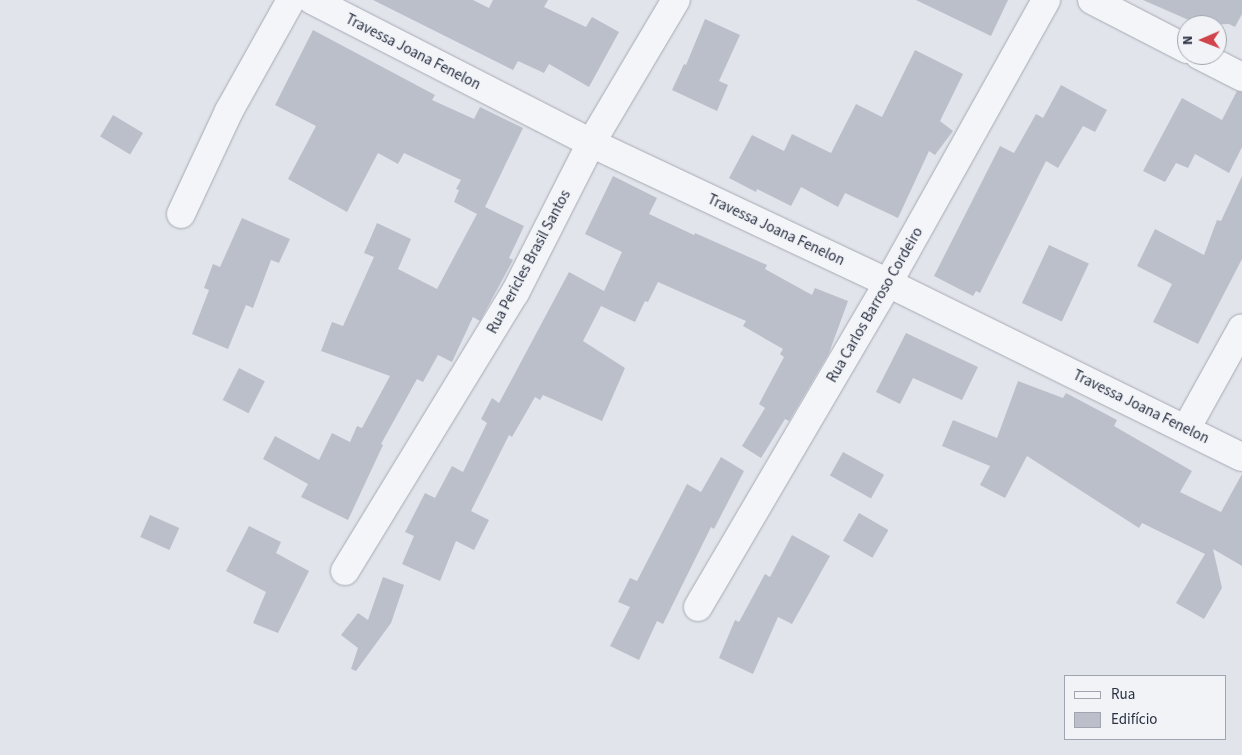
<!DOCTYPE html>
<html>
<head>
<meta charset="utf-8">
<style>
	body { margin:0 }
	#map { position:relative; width:1242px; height:755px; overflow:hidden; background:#e1e4ea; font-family:"Source Sans 3",sans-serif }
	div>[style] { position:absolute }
	.building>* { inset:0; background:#bbbfca; transform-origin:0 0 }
	.roads { filter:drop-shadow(0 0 1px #a6aab4) drop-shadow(0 0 1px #a6aab4) }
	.minor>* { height:28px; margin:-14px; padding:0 14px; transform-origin:14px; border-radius:14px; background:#f4f5f8 }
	span { translate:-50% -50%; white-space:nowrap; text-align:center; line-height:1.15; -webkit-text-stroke:4px #f1f3f7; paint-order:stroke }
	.street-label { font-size:15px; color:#293042 }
	.legend { position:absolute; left:1064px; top:675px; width:162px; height:65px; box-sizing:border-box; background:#f1f3f7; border:1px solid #a1a5af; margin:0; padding:6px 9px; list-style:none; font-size:15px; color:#293042 }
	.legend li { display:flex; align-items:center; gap:10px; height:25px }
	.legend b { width:25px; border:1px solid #a1a5af }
	.north { position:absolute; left:1177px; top:15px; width:50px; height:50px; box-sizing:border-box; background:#f1f3f7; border:1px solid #a1a5af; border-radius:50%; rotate:269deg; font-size:14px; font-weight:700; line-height:20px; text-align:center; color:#293042 }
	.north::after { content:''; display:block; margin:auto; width:18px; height:22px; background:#d1444b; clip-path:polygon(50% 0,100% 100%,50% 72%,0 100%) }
</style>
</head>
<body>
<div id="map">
	<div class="building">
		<i style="clip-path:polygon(373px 0,473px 0,489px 8px,493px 0,548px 0,544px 7px,586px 27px,592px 17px,619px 32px,589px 87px,549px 64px,544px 73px,518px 61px,513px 70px)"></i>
		<i style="clip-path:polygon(916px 0,1008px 0,991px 36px)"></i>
		<i style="clip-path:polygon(1143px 0,1242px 0,1242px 14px,1235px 27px,1229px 24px,1200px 25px)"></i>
		<i style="clip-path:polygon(705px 19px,740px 35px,719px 81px,728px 85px,717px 111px,672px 90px,684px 64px,686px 65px)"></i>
		<i style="clip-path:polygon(313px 30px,435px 95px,432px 100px,474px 119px,480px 107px,523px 128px,485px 207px,524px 226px,509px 258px,513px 260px,480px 321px,473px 317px,452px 362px,438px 355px,423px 382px,417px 379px,381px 444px,383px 445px,348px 520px,301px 497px,308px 484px,263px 459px,275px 436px,319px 460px,332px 433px,350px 442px,357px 426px,362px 428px,390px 376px,321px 351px,332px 322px,343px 326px,374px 257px,364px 253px,377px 223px,411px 239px,398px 269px,437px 289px,477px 214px,454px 202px,459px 190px,456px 189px,461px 180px,404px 153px,398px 164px,378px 153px,347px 212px,288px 179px,316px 126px,275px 105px)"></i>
		<i style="clip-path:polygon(915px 50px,963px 74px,940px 121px,953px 131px,935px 155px,929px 151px,898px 218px,845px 193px,838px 207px,801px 187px,791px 206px,757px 189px,756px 192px,729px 178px,752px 135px,784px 151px,792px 134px,831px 153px,856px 104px,882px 117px)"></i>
		<i style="clip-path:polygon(1061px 85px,1107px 110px,1095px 132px,1083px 126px,1058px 168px,1046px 161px,980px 293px,976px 291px,973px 296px,934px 276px,1000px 146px,1014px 153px,1036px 114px,1043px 118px)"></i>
		<i style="clip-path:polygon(1237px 91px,1242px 92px,1242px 147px,1229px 173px,1195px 154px,1188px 168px,1176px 163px,1165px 182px,1143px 171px,1182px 98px,1222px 120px)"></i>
		<i style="left:113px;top:115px;width:35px;height:25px;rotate:31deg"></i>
		<i style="clip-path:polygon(613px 176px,657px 198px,649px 214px,694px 235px,695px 233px,767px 265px,765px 269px,812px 295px,815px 288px,848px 301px,829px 353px,789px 421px,785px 419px,761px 458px,742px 446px,765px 408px,759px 404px,784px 357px,780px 354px,783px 349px,743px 326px,746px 321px,658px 282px,648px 302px,645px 301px,635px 322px,601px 306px,583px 341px,625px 368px,602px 421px,543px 395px,540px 400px,535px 397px,512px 437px,509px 435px,471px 511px,489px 520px,474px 550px,456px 541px,440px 581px,402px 564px,414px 536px,405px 532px,425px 493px,435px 498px,452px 466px,463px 472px,487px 423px,481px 419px,492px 398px,499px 403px,569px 272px,604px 291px,622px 252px,585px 234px)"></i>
		<i style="clip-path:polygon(1242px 176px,1242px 259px,1198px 344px,1153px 322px,1172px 284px,1137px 266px,1155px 229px,1204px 255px,1217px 220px,1221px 221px)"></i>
		<i style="clip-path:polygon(242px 218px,290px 239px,279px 263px,271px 260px,253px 308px,246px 305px,228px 349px,192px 334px,209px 290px,204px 288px,213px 264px,220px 267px)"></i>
		<i style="left:1049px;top:245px;width:44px;height:64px;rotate:25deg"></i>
		<i style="clip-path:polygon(906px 333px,978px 367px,962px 400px,913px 378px,900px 404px,876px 392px)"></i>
		<i style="left:239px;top:368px;width:29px;height:36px;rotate:27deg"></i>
		<i style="clip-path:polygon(1018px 381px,1063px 398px,1066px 393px,1117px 420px,1114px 426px,1192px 471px,1180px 492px,1221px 512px,1242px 474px,1242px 566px,1213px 549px,1222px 588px,1204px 619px,1176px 603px,1205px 554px,1142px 523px,1139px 528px,1027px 456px,1005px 498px,980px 485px,990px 466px,942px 446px,953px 420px,997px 438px)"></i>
		<i style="left:843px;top:452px;width:47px;height:27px;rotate:29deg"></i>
		<i style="clip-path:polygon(721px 457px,744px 471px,714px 529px,711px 527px,663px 624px,657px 621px,639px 660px,610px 646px,630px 607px,618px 602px,630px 578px,637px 581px,687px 484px,701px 492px)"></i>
		<i style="left:859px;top:513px;width:34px;height:32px;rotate:30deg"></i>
		<i style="left:150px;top:515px;width:32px;height:24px;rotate:24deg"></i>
		<i style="clip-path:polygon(249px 526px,281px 542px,276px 553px,309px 571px,278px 633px,253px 623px,266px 592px,226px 571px)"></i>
		<i style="clip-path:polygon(792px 535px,830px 556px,792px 624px,778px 617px,753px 674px,719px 658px,735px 620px,739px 622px,765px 574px,770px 577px)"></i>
		<i style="clip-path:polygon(383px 577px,404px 585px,391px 623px,356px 671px,351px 669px,358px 648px,341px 635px,358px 613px,368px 620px)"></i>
	</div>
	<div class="roads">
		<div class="minor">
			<i style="left:312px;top:0;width:314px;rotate:27.1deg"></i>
			<i style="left:591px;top:143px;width:328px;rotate:25.2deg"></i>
			<i style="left:888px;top:283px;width:394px;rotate:26.2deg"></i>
			<i style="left:1092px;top:0;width:107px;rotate:27.3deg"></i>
			<i style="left:1199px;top:55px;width:48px;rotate:27.1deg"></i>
			<i style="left:181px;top:214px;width:114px;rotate:-65deg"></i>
			<i style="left:229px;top:111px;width:127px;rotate:-60.8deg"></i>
			<i style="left:1186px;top:429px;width:115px;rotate:-61deg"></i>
			<i style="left:345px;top:571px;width:326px;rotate:-58.6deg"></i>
			<i style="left:515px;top:293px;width:168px;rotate:-63.1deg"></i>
			<i style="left:591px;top:143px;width:166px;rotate:-59.3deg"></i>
			<i style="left:698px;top:607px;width:376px;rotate:-59.6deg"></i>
			<i style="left:888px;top:283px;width:324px;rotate:-60.8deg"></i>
		</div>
	</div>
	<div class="street-label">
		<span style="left:413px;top:52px;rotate:27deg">Travessa Joana Fenelon</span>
		<span style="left:776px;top:230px;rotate:25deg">Travessa Joana Fenelon</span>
		<span style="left:529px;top:262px;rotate:-62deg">Rua Pericles Brasil Santos</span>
		<span style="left:875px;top:305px;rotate:-60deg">Rua Carlos Barroso Cordeiro</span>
		<span style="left:1141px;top:407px;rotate:26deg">Travessa Joana Fenelon</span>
	</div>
	<ul class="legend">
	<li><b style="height:6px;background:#f4f5f8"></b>Rua</li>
	<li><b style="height:14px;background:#bbbfca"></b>Edifício</li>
	</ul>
	<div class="north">N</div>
</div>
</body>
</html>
